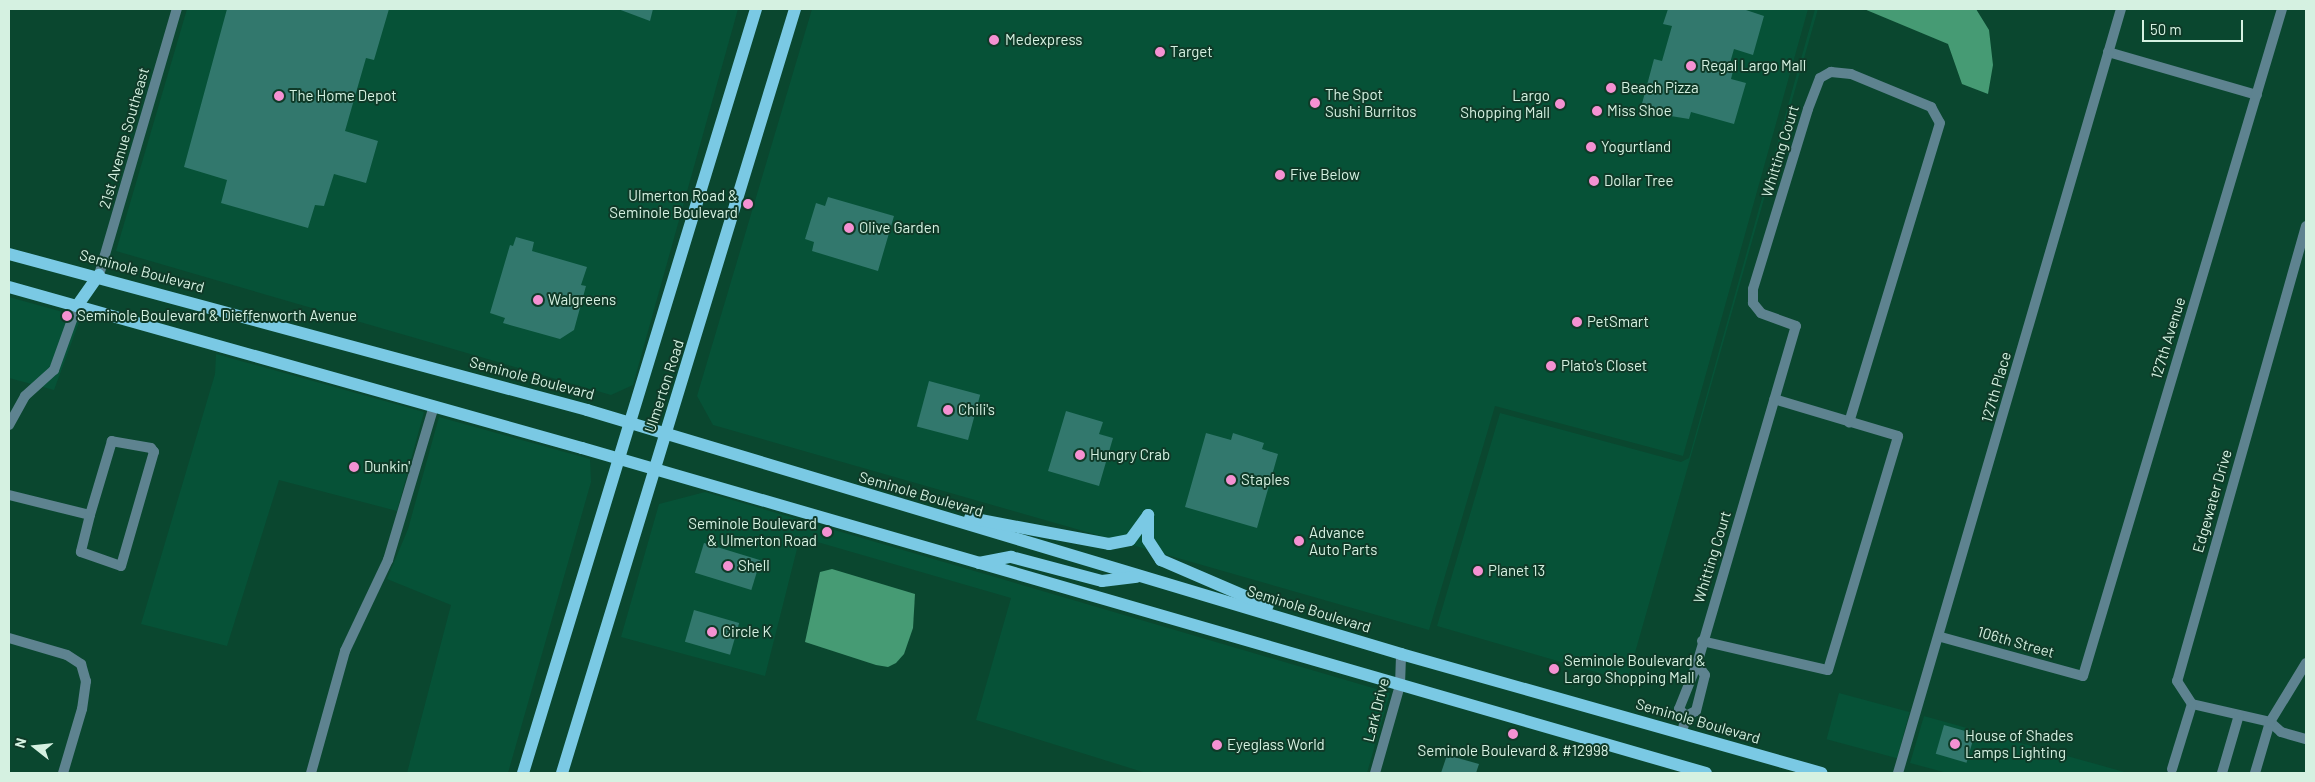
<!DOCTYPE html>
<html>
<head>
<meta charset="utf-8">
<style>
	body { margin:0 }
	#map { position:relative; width:2315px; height:782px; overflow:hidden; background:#0a472f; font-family:Barlow,sans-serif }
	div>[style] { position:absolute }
	.built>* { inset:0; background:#065237; transform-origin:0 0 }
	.water>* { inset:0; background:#469b74 }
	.building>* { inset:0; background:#32786d; transform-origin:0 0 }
	.minor>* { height:10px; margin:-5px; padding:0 5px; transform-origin:5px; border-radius:5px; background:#5e8390 }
	.primary>* { height:12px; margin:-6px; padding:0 6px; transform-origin:6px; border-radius:6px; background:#7ac9e4 }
	.dots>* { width:14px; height:14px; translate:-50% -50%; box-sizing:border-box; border:2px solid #0f3a28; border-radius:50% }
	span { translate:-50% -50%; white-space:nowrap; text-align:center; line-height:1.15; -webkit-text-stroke:4px #0f3a28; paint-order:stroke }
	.poi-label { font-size:15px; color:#d5f1e1 }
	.left { translate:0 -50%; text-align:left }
	.right { translate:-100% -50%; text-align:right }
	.street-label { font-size:15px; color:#d5f1e1 }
	.frame { position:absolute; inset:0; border:10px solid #d5f1e1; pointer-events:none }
	.north { position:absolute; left:10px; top:722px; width:50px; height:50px; -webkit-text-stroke:4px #0f3a28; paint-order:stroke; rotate:286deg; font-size:14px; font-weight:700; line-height:20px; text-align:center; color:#d5f1e1 }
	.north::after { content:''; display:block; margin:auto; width:18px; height:22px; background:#d5f1e1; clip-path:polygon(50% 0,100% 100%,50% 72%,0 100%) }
	.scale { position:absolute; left:2142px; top:20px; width:101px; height:22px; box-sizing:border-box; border:2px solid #d5f1e1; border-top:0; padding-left:6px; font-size:15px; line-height:18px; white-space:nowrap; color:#d5f1e1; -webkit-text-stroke:4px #0f3a28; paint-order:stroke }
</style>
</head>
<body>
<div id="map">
	<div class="built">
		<i style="clip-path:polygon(187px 9px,738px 9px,633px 385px,611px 395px,116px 251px)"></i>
		<i style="clip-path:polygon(812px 9px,1808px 9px,1683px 456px,1495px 406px,1429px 630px,713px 425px,697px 396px)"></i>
		<i style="clip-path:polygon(1815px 9px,1818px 9px,1627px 681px,1437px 626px,1500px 413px,1681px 462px,1689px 458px)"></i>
		<i style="clip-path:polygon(9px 297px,81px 317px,54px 390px,9px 378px)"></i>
		<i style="clip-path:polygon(216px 354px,424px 412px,397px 511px,279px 480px,227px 646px,141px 624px,215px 374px)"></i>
		<i style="clip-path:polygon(439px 417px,590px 459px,591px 482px,508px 773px,407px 773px,451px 605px,387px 579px,408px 529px)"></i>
		<i style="clip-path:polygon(705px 492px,1390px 693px,1367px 773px,1146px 773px,976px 720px,1011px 598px,800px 537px,765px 676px,621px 637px,659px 504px)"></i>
		<i style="left:1839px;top:693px;width:73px;height:48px;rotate:15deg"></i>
		<i style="clip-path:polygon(1924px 716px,2128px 773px,1947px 773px,1910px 763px)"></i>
	</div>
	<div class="water">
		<i style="clip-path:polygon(1864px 9px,1976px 9px,1989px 30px,1993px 65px,1988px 94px,1962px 84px,1948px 44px)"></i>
		<i style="clip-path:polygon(832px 569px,915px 594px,913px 628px,904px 654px,896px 663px,888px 667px,876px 665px,805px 642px,820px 572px)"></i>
	</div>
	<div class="building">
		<i style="clip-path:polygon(227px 9px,389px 9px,374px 60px,366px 58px,345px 131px,378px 141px,366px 183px,334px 174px,324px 206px,315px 205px,308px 228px,221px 203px,227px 180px,184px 167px)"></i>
		<i style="clip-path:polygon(618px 9px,653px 9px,650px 21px)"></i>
		<i style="clip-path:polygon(1668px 9px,1743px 9px,1764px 16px,1753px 55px,1734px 49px,1728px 70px,1733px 71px,1731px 79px,1746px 83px,1734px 124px,1691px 112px,1689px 119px,1640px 111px,1654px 59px,1662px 61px,1672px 26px,1663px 24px)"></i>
		<i style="clip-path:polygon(828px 197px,894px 216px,878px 271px,812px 251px,814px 242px,805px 239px,816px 203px,825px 206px)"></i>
		<i style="clip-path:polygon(516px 237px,534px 242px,532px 251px,587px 267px,581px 285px,586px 286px,574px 330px,560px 339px,503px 323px,505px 318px,490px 313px,510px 245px,513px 246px)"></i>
		<i style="left:929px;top:381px;width:53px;height:47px;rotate:15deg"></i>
		<i style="clip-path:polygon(1066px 411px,1103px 422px,1099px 434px,1113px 438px,1099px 486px,1048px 471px)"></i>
		<i style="clip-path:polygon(1206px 433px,1231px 440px,1233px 433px,1264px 443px,1262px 449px,1278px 454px,1257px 528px,1185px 507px)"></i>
		<i style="left:704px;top:543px;width:59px;height:31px;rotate:17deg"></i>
		<i style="left:694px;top:610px;width:47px;height:33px;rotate:16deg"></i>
		<i style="left:1944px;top:725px;width:32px;height:30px;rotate:16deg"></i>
		<i style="clip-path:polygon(1447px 755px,1479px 764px,1476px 773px,1441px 773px)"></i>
	</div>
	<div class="minor">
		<i style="left:2108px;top:52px;width:155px;rotate:16.1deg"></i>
		<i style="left:2306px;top:226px;width:473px;rotate:105.8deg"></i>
		<i style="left:2177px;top:681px;width:27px;rotate:57deg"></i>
		<i style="left:2192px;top:704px;width:80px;rotate:13deg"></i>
		<i style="left:2270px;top:722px;width:15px;rotate:42deg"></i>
		<i style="left:2281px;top:732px;width:26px;rotate:16deg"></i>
		<i style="left:99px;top:275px;width:277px;rotate:-73.7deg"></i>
		<i style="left:9px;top:425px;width:33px;rotate:-61deg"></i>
		<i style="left:25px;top:396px;width:39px;rotate:-42deg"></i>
		<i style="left:54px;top:370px;width:68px;rotate:-70.2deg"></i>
		<i style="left:9px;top:495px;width:83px;rotate:13.9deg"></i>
		<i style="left:90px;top:515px;width:38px;rotate:104deg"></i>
		<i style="left:81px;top:552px;width:42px;rotate:19.3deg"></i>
		<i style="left:121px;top:566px;width:119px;rotate:-73.9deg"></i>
		<i style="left:154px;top:452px;width:5px;rotate:-127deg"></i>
		<i style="left:151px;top:448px;width:40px;rotate:-170deg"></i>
		<i style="left:112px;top:441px;width:77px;rotate:106.6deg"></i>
		<i style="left:1941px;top:637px;width:147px;rotate:15.4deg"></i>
		<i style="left:2083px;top:676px;width:696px;rotate:-73.39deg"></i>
		<i style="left:9px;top:638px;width:60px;rotate:16.3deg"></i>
		<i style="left:67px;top:655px;width:17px;rotate:33deg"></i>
		<i style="left:81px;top:664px;width:18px;rotate:74deg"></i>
		<i style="left:86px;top:681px;width:28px;rotate:98deg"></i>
		<i style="left:82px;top:709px;width:67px;rotate:106.5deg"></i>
		<i style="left:1702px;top:641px;width:129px;rotate:13deg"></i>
		<i style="left:1828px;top:670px;width:244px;rotate:-73.3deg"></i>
		<i style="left:1898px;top:436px;width:129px;rotate:-163.4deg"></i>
		<i style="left:1686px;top:716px;width:10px;rotate:-135deg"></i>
		<i style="left:1679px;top:709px;width:48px;rotate:-68.2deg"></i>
		<i style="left:1697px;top:664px;width:352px;rotate:-73.7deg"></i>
		<i style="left:1796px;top:326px;width:37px;rotate:-160deg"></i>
		<i style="left:1761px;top:313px;width:13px;rotate:-129deg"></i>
		<i style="left:1753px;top:303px;width:14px;rotate:-90deg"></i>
		<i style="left:1753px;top:289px;width:188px;rotate:-73deg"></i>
		<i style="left:1808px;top:109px;width:33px;rotate:-69deg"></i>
		<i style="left:1820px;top:78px;width:13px;rotate:-29deg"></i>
		<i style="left:1831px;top:72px;width:20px;rotate:6deg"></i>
		<i style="left:1851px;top:74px;width:87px;rotate:22.4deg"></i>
		<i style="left:1931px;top:107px;width:18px;rotate:61deg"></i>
		<i style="left:1940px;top:123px;width:313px;rotate:106.9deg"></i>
		<i style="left:1682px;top:733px;width:17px;rotate:-77deg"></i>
		<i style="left:1686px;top:716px;width:11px;rotate:-27deg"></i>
		<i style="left:1696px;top:711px;width:37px;rotate:-76deg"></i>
		<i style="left:1705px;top:675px;width:14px;rotate:-126deg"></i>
		<i style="left:2172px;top:769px;width:68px;rotate:-72.9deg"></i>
		<i style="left:311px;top:773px;width:127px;rotate:-74.4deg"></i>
		<i style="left:345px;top:651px;width:101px;rotate:-64.7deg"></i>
		<i style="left:388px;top:560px;width:161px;rotate:-73.4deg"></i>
		<i style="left:1375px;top:773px;width:91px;rotate:-74.1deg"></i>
		<i style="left:1400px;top:685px;width:31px;rotate:-88deg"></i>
		<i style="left:1898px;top:773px;width:796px;rotate:-73.73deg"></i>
		<i style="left:2222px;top:773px;width:60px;rotate:-73.7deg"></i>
		<i style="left:2255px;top:773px;width:53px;rotate:-73.6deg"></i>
		<i style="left:2270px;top:722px;width:69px;rotate:-58.6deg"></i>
	</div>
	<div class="primary">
		<i style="left:9px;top:254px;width:599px;rotate:15.1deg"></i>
		<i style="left:587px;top:410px;width:850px;rotate:16.69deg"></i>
		<i style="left:1401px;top:654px;width:437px;rotate:15.8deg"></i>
		<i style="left:9px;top:287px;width:595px;rotate:15.69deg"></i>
		<i style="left:582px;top:448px;width:1170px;rotate:16.13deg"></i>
		<i style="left:77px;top:306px;width:38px;rotate:-55deg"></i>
		<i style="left:1148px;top:515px;width:25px;rotate:90deg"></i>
		<i style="left:1148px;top:540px;width:24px;rotate:57deg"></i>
		<i style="left:1161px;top:560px;width:116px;rotate:23.3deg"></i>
		<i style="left:970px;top:518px;width:141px;rotate:10.6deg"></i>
		<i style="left:1109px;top:544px;width:21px;rotate:-11deg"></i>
		<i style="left:1130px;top:540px;width:31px;rotate:-54deg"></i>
		<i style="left:979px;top:563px;width:33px;rotate:-11deg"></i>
		<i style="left:1011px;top:557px;width:94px;rotate:14.8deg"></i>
		<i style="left:1102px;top:581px;width:35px;rotate:-7deg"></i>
		<i style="left:523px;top:773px;width:799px;rotate:-73.04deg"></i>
		<i style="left:562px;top:773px;width:799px;rotate:-73.04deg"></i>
	</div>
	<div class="dots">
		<i style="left:994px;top:40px;background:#f591d2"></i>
		<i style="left:1160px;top:52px;background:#f591d2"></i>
		<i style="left:1691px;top:66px;background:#f591d2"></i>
		<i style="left:1611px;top:88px;background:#f591d2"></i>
		<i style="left:279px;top:96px;background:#f591d2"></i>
		<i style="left:1315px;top:103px;background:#f591d2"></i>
		<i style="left:1560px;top:104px;background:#f591d2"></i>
		<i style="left:1597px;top:111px;background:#f591d2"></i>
		<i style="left:1591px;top:147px;background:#f591d2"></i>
		<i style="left:1280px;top:175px;background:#f591d2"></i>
		<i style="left:1594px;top:181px;background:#f591d2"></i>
		<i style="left:748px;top:204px;background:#f591d2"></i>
		<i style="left:849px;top:228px;background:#f591d2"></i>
		<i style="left:538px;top:300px;background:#f591d2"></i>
		<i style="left:67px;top:316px;background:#f591d2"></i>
		<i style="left:1577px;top:322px;background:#f591d2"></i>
		<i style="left:1551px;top:366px;background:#f591d2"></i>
		<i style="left:948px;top:410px;background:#f591d2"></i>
		<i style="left:1080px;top:455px;background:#f591d2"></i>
		<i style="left:354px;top:467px;background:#f591d2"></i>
		<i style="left:1231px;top:480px;background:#f591d2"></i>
		<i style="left:827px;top:532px;background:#f591d2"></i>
		<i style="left:1299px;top:541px;background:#f591d2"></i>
		<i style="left:728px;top:566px;background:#f591d2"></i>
		<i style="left:1478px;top:571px;background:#f591d2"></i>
		<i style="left:712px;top:632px;background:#f591d2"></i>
		<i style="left:1554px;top:669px;background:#f591d2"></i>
		<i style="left:1513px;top:734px;background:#f591d2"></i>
		<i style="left:1955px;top:744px;background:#f591d2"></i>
		<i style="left:1217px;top:745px;background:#f591d2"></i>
	</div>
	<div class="poi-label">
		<span class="left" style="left:1005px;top:40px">Medexpress</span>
		<span class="left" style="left:1170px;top:52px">Target</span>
		<span class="left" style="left:1701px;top:66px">Regal Largo Mall</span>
		<span class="left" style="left:1621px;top:88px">Beach Pizza</span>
		<span class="left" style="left:1325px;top:103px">The Spot<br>Sushi Burritos</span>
		<span class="right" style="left:1550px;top:104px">Largo<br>Shopping Mall</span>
		<span class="left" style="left:289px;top:96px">The Home Depot</span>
		<span class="left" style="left:1607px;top:111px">Miss Shoe</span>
		<span class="left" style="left:1601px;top:147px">Yogurtland</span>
		<span class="left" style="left:1290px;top:175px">Five Below</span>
		<span class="left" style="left:1604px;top:181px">Dollar Tree</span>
		<span class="right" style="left:738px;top:204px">Ulmerton Road &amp;<br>Seminole Boulevard</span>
		<span class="left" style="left:859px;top:228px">Olive Garden</span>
		<span class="left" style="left:548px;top:300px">Walgreens</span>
		<span class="left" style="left:77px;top:316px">Seminole Boulevard &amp; Dieffenworth Avenue</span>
		<span class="left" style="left:1587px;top:322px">PetSmart</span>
		<span class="left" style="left:1561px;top:366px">Plato's Closet</span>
		<span class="left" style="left:958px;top:410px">Chili's</span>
		<span class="left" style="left:1090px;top:455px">Hungry Crab</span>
		<span class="left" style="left:364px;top:467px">Dunkin'</span>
		<span class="left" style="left:1241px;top:480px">Staples</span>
		<span class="right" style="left:817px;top:532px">Seminole Boulevard<br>&amp; Ulmerton Road</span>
		<span class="left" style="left:1309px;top:541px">Advance<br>Auto Parts</span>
		<span class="left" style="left:738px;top:566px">Shell</span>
		<span class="left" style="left:1488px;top:571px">Planet 13</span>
		<span class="left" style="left:722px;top:632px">Circle K</span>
		<span class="left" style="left:1564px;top:669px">Seminole Boulevard &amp;<br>Largo Shopping Mall</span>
		<span class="left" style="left:1965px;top:744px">House of Shades<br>Lamps Lighting</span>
		<span class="left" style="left:1227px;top:745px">Eyeglass World</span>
		<span style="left:1513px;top:751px">Seminole Boulevard &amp; #12998</span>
	</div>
	<div class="street-label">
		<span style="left:124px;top:138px;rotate:-74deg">21st Avenue Southeast</span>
		<span style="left:1780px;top:151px;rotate:-73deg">Whitting Court</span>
		<span style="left:142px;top:271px;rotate:15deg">Seminole Boulevard</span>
		<span style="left:2168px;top:338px;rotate:-73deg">127th Avenue</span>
		<span style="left:532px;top:378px;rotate:15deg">Seminole Boulevard</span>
		<span style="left:664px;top:386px;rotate:-72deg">Ulmerton Road</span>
		<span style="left:1996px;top:387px;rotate:-74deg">127th Place</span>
		<span style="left:921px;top:494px;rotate:16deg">Seminole Boulevard</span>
		<span style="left:2212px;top:501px;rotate:-74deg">Edgewater Drive</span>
		<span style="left:1712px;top:557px;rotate:-73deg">Whitting Court</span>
		<span style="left:1309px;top:609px;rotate:17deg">Seminole Boulevard</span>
		<span style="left:2016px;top:642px;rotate:16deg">106th Street</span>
		<span style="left:1376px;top:710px;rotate:-76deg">Lark Drive</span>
		<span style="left:1698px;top:721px;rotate:16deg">Seminole Boulevard</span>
	</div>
	<div class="frame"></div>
	<div class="north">N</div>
	<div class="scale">50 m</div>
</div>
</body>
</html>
